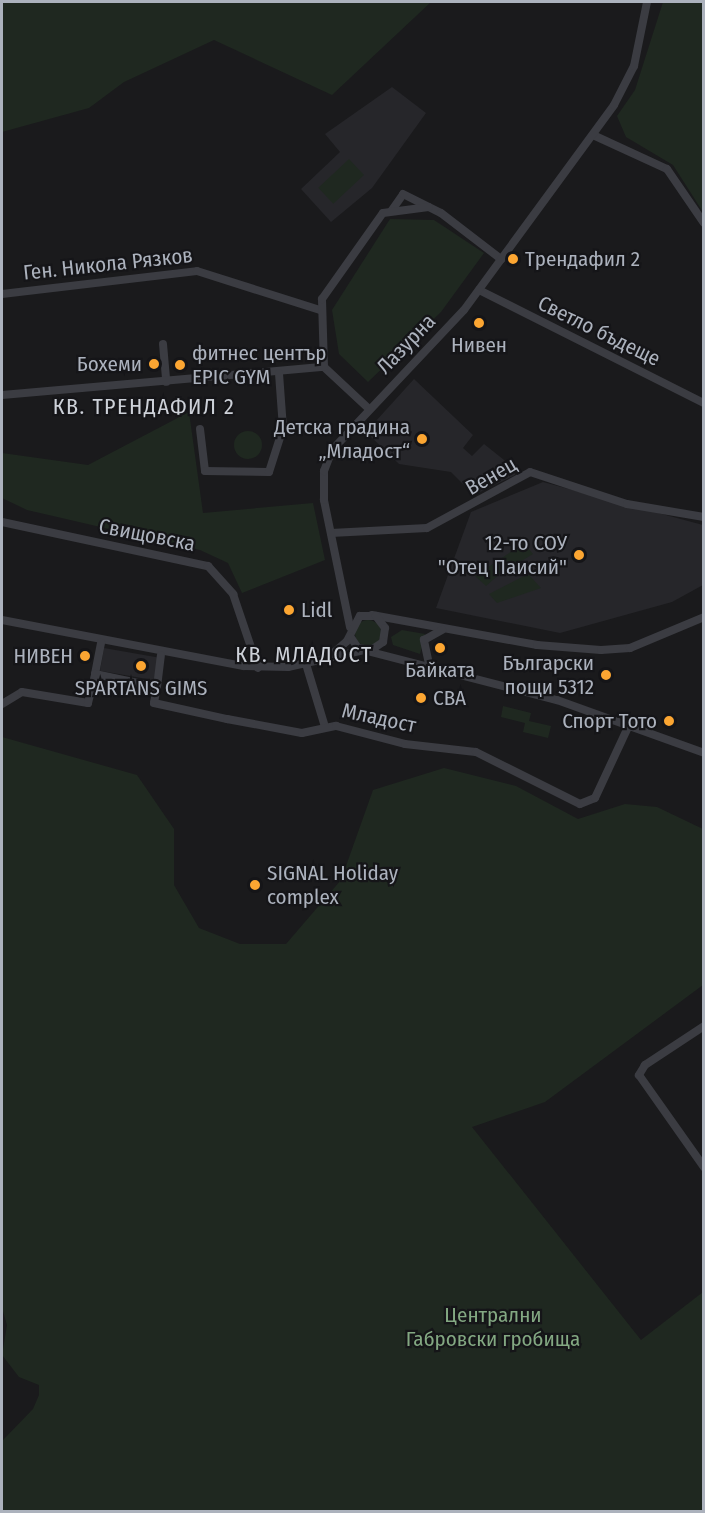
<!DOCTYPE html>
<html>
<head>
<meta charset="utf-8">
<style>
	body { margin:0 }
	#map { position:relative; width:705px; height:1513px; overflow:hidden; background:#1a1a1c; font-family:"Fira Sans Condensed",sans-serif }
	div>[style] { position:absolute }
	.built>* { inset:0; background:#26262a; transform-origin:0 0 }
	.green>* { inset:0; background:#1f2820; transform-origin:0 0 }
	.round { border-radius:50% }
	.minor>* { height:8px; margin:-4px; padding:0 4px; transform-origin:4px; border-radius:4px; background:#3b3c42 }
	.dots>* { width:16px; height:16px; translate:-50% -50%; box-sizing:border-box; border:3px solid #151518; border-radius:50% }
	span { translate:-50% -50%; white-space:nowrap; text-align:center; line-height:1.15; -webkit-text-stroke:4.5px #151518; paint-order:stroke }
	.poi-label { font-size:21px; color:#acb2bd }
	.left { translate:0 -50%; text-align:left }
	.right { translate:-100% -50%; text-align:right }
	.street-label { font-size:21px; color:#acb2bd }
	.park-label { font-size:21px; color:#83a882 }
	.neighbourhood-label { font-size:22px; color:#cdd1d8; letter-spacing:1.5px }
	.frame { position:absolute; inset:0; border:3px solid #acb2bd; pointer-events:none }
</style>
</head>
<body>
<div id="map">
	<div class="built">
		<i style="clip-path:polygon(392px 87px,426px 113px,372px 188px,331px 222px,301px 189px,340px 152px,325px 134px)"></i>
		<i style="clip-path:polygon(414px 379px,473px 435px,463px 448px,472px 456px,484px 444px,514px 468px,515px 475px,474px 495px,451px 472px,399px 464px,366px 432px)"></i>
		<i style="clip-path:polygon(543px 482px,703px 525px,703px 585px,672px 602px,560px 633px,436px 608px,471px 512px)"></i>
		<i style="left:104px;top:648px;width:55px;height:23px;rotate:10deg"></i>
	</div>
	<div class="green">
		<i style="clip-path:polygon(2px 2px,431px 2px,332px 95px,214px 40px,124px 82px,89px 108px,2px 132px)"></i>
		<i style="clip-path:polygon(663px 2px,703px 2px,703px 212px,673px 165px,626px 137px,617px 116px,635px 90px)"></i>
		<i style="left:349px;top:159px;width:22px;height:42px;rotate:47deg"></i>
		<i style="clip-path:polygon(390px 219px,434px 220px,484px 253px,441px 312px,368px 382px,339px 354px,332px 310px)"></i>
		<i style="clip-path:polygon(189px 412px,203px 513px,313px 503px,325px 560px,242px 593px,228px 563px,200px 550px,27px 510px,2px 498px,2px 453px,88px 465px)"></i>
		<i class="round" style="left:234px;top:431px;width:28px;height:28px"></i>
		<i style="clip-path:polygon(524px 543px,533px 554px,510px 568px,504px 562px,502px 572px,486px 586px,475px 576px)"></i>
		<i style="clip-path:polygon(528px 574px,541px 588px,497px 603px,489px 594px)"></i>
		<i class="round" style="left:355px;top:620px;width:26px;height:26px"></i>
		<i style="clip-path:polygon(402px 630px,425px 634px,420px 654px,393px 645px,391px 637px)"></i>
		<i style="clip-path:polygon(503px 706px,531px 713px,529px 721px,551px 726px,548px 738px,523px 732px,525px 723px,501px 717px)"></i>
		<i style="clip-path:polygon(2px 737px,137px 775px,174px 829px,174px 885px,199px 928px,240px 944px,286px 944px,341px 880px,373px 790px,444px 768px,516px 786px,578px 819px,625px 804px,657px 807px,703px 829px,703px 985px,545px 1102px,472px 1127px,641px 1340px,703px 1292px,703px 1511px,2px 1511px,2px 1441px,33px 1409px,39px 1395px,39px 1385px,19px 1377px,2px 1355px,7px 1325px,2px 1308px)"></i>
	</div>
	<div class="minor">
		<i style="left:593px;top:135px;width:81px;rotate:24.7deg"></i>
		<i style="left:667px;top:169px;width:65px;rotate:55.6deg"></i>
		<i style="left:392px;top:210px;width:19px;rotate:-55deg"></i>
		<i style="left:403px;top:194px;width:42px;rotate:26.6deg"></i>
		<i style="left:441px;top:213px;width:76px;rotate:37.5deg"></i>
		<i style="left:479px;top:290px;width:252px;rotate:26.7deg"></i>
		<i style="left:2px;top:294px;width:196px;rotate:-6.7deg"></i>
		<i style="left:197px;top:271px;width:129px;rotate:17.6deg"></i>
		<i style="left:163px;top:344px;width:38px;rotate:85deg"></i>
		<i style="left:324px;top:367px;width:68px;rotate:-91.7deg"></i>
		<i style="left:322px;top:299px;width:105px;rotate:-54.7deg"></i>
		<i style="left:383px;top:213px;width:46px;rotate:-7.4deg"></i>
		<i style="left:324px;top:367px;width:60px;rotate:43deg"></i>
		<i style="left:2px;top:395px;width:323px;rotate:-5deg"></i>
		<i style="left:200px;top:429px;width:42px;rotate:83.2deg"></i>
		<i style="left:205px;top:471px;width:64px;rotate:0.9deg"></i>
		<i style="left:269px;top:472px;width:46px;rotate:-72.3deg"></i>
		<i style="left:283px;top:428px;width:55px;rotate:-94.2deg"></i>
		<i style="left:2px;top:522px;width:211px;rotate:12.1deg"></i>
		<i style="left:208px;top:566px;width:38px;rotate:48deg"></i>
		<i style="left:233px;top:594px;width:78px;rotate:71.3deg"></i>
		<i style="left:331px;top:533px;width:96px;rotate:-3deg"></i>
		<i style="left:427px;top:528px;width:117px;rotate:-28.5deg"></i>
		<i style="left:530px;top:472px;width:102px;rotate:18.3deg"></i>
		<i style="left:627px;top:504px;width:78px;rotate:9.6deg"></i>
		<i style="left:372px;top:615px;width:168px;rotate:10.3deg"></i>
		<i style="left:537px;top:645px;width:64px;rotate:4.5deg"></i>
		<i style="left:601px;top:650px;width:29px;rotate:-4deg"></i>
		<i style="left:630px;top:648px;width:80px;rotate:-22.7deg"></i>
		<i style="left:2px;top:620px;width:246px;rotate:10.8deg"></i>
		<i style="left:244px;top:666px;width:44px;rotate:1.3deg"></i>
		<i style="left:288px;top:667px;width:78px;rotate:-12.6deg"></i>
		<i style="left:350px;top:627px;width:130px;rotate:-101.6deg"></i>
		<i style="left:324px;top:500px;width:29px;rotate:-90deg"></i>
		<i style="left:324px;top:471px;width:22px;rotate:-69deg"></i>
		<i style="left:332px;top:450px;width:192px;rotate:-46.7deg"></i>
		<i style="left:464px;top:310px;width:254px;rotate:-53.8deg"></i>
		<i style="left:614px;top:105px;width:44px;rotate:-62.9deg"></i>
		<i style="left:634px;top:66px;width:65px;rotate:-78.5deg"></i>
		<i style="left:367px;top:651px;width:196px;rotate:14.5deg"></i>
		<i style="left:557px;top:700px;width:156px;rotate:19.8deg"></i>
		<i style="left:331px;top:655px;width:21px;rotate:-41deg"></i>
		<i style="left:347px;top:641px;width:28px;rotate:-63deg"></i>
		<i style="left:360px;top:616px;width:16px"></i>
		<i style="left:376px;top:616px;width:15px;rotate:53deg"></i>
		<i style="left:385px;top:628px;width:14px;rotate:98deg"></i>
		<i style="left:383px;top:642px;width:14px;rotate:146deg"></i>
		<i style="left:371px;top:650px;width:13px;rotate:-171deg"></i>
		<i style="left:358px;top:648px;width:14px;rotate:-124deg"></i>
		<i style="left:306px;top:664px;width:66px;rotate:73.2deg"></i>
		<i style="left:429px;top:664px;width:25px;rotate:-102deg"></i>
		<i style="left:424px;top:640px;width:21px;rotate:-29deg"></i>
		<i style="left:95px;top:674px;width:32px;rotate:-79deg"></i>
		<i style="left:157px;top:687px;width:32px;rotate:-83deg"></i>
		<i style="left:2px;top:704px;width:23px;rotate:-31deg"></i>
		<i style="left:22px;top:692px;width:67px;rotate:9.5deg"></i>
		<i style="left:88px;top:703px;width:30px;rotate:-76deg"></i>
		<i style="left:95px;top:674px;width:63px;rotate:11.8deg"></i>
		<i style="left:157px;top:687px;width:16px;rotate:101deg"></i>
		<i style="left:154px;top:703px;width:75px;rotate:12.4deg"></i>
		<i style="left:227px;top:719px;width:76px;rotate:10.6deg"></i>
		<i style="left:302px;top:733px;width:35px;rotate:-12deg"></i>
		<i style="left:336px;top:726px;width:71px;rotate:14.6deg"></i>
		<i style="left:405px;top:744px;width:71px;rotate:6.4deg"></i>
		<i style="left:476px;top:752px;width:116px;rotate:26.6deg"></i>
		<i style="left:580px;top:804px;width:16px;rotate:-22deg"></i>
		<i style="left:595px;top:798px;width:83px;rotate:-65deg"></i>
		<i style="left:704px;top:1026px;width:71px;rotate:146.5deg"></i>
		<i style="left:645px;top:1065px;width:12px;rotate:121deg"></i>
		<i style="left:639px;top:1075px;width:113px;rotate:54.8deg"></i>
	</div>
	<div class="dots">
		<i style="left:513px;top:259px;background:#fca632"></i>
		<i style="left:479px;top:323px;background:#fca632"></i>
		<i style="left:154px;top:364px;background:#fca632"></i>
		<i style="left:180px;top:365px;background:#fca632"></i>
		<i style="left:422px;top:439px;background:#fca632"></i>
		<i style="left:579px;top:555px;background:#fca632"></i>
		<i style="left:289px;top:610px;background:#fca632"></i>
		<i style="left:440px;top:648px;background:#fca632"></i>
		<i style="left:85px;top:656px;background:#fca632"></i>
		<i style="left:141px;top:666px;background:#fca632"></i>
		<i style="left:606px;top:675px;background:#fca632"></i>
		<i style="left:421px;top:698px;background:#fca632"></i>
		<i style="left:669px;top:721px;background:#fca632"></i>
		<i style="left:255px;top:885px;background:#fca632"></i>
	</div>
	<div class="poi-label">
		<span class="left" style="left:525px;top:259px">Трендафил 2</span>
		<span style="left:479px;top:345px">Нивен</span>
		<span class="left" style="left:192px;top:365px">фитнес център<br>EPIC GYM</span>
		<span class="right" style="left:142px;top:364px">Бохеми</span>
		<span class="right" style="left:410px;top:439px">Детска градина<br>„Младост“</span>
		<span class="right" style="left:567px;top:555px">12-то СОУ<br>"Отец Паисий"</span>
		<span class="left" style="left:301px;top:610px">Lidl</span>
		<span class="right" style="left:73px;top:656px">НИВЕН</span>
		<span class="right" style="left:594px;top:675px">Български<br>пощи 5312</span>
		<span style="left:440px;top:670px">Байката</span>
		<span style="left:141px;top:688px">SPARTANS GIMS</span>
		<span class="left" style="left:433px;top:698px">CBA</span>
		<span class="right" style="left:657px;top:721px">Спорт Тото</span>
		<span class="left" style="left:267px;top:885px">SIGNAL Holiday<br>complex</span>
	</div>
	<div class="street-label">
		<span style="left:108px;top:264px;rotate:-6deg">Ген. Никола Рязков</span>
		<span style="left:599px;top:331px;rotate:26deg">Светло бъдеще</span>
		<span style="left:406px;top:344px;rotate:-46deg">Лазурна</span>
		<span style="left:491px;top:476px;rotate:-30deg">Венец</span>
		<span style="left:147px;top:535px;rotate:11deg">Свищовска</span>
		<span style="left:379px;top:718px;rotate:12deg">Младост</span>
	</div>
	<div class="park-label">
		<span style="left:493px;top:1327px">Централни<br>Габровски гробища</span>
	</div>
	<div class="neighbourhood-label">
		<span style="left:144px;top:407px">КВ. ТРЕНДАФИЛ 2</span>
		<span style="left:304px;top:655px">КВ. МЛАДОСТ</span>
	</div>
	<div class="frame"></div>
</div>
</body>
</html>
